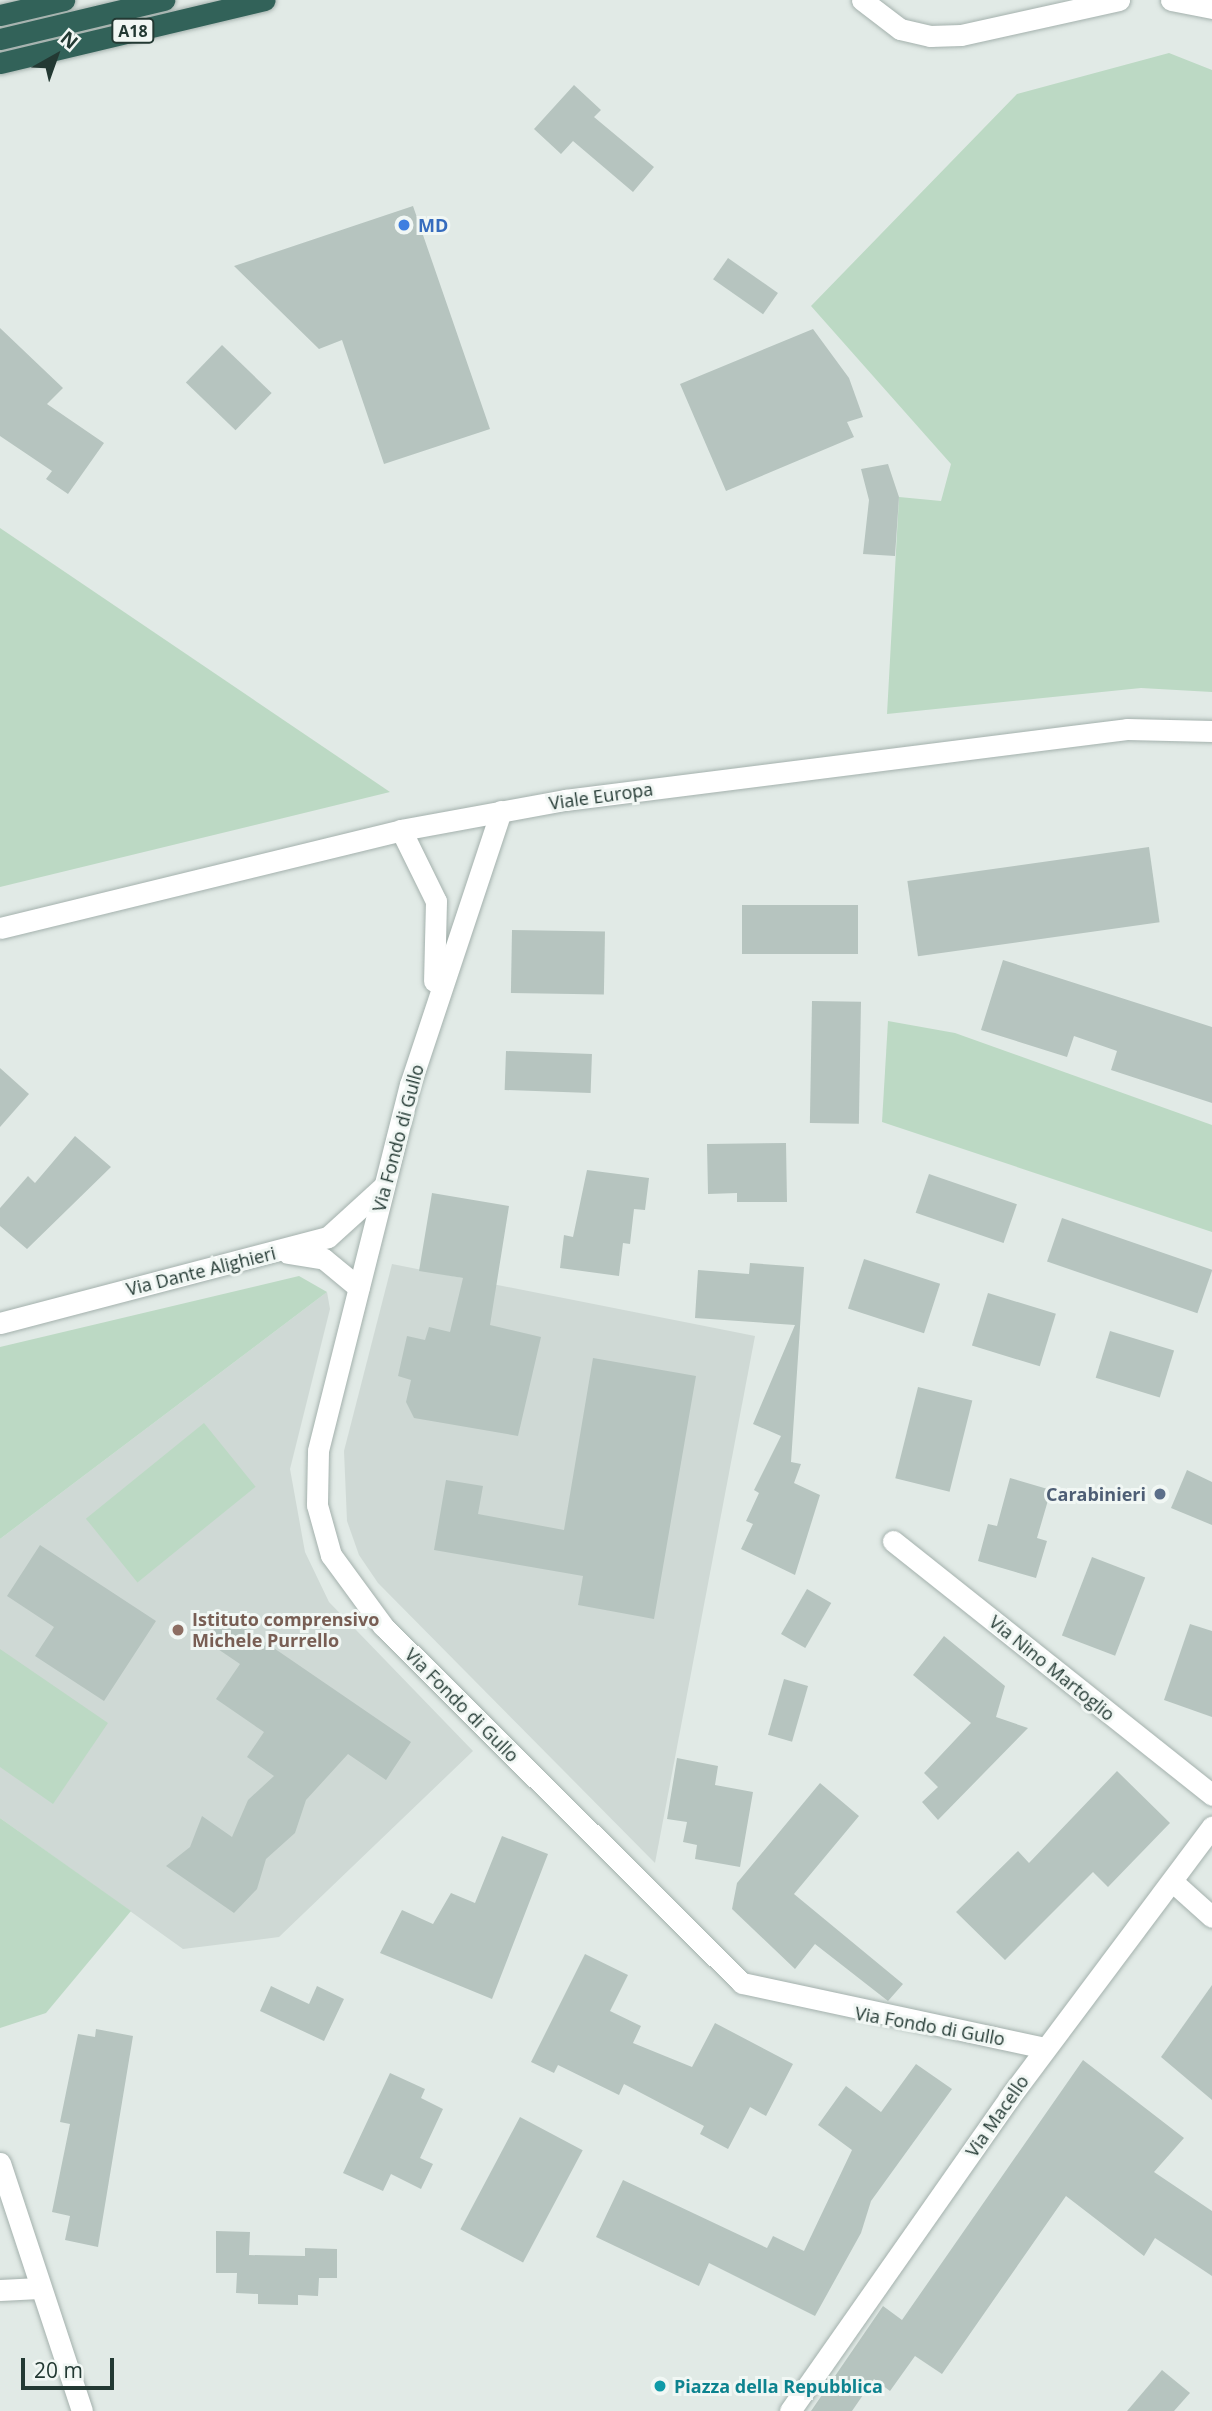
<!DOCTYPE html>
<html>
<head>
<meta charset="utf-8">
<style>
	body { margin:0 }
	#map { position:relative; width:1212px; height:2411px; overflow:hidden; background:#e1eae6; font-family:"Open Sans",sans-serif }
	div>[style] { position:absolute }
	.built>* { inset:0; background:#cfd9d5 }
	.green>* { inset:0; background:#bcd9c4; transform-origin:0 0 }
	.building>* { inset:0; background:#b6c4bf; transform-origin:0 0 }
	.roads { filter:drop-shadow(0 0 2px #a4b1ad) drop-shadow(0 0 2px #a4b1ad) }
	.minor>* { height:21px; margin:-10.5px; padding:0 10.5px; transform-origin:10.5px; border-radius:10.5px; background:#fff }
	.tertiary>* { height:21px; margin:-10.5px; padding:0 10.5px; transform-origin:10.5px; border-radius:10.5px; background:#fff }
	.secondary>* { height:21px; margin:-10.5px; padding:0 10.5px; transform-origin:10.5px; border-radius:10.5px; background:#fff }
	.motorway>* { height:21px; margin:-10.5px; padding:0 10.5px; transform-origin:10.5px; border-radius:10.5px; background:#326259 }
	.dots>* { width:19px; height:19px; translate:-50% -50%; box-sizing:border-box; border:4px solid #f1f7f4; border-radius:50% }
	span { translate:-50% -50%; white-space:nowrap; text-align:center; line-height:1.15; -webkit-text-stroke:6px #f1f7f4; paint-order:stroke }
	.shield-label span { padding:2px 5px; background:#f1f7f4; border:2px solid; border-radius:5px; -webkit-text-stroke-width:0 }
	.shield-label { font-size:16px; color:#233933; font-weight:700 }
	.shop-label { font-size:18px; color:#366cbe; font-weight:700 }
	.left { translate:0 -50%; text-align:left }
	.street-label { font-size:18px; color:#233933 }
	.service-label { font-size:18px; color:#4e5e75; font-weight:700 }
	.right { translate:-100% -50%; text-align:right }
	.education-label { font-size:18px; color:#785e54; font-weight:700 }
	.culture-label { font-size:18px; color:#0d838f; font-weight:700 }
	.north { position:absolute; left:21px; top:21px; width:70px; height:70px; -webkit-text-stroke:5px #f1f7f4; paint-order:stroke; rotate:40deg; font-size:19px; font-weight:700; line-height:28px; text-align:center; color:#233933 }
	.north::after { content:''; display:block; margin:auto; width:24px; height:32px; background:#233933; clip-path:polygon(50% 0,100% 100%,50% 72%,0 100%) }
	.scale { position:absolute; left:21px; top:2358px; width:93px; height:32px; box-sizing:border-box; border:4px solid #233933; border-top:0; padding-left:9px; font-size:21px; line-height:24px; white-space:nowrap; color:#233933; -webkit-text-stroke:5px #f1f7f4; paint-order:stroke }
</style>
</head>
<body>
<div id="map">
	<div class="built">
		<i style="clip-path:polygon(392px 1264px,755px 1336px,655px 1863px,378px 1583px,359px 1555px,347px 1521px,344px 1451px)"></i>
		<i style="clip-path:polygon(327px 1292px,330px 1309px,290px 1469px,305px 1552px,329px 1602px,473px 1751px,279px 1937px,183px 1949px,0 1818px,0 1539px)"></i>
	</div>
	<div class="green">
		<i style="clip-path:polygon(1169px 53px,1212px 70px,1212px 692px,1141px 688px,887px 714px,899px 497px,941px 501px,951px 464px,811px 306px,1017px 94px)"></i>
		<i style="clip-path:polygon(0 528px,390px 792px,0 887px)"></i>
		<i style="clip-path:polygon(888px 1021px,955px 1033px,1212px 1125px,1212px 1232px,882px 1122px)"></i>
		<i style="clip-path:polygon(299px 1276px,327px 1292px,0 1539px,0 1347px)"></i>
		<i style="left:204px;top:1423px;width:82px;height:152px;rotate:51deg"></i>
		<i style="clip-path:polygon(0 1649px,108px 1723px,53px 1804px,0 1767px)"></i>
		<i style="clip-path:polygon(0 1818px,131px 1911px,46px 2013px,0 2028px)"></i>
	</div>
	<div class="building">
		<i style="clip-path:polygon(574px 85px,601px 110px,594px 117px,654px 167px,633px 192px,573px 141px,561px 154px,534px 129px)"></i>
		<i style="clip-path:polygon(413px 206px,490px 429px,384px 464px,342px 340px,319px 349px,234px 266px)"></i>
		<i style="left:728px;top:258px;width:61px;height:26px;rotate:35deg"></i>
		<i style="clip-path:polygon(0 328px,63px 388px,47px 404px,104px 443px,68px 494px,46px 479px,52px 471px,0 436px)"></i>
		<i style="clip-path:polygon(813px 329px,849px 378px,863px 417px,847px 422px,854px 437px,726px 491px,680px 384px)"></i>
		<i style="left:222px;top:345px;width:69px;height:52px;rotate:44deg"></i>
		<i style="clip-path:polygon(888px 464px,899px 497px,895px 556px,863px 554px,869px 500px,861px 469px)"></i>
		<i style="left:1149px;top:847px;width:76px;height:244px;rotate:82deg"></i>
		<i style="left:742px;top:905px;width:116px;height:49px"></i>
		<i style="left:512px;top:930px;width:93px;height:63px;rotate:1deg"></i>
		<i style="clip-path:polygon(1003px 960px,1212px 1027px,1212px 1103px,1111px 1070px,1117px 1051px,1074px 1036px,1067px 1057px,981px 1030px)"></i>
		<i style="left:812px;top:1001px;width:49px;height:122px;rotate:1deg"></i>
		<i style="left:506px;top:1051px;width:86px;height:39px;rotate:2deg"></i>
		<i style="clip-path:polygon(0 1068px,29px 1094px,0 1127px)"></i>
		<i style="clip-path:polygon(75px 1136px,111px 1167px,27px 1249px,0 1226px,0 1208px,28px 1176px,35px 1183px)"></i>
		<i style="clip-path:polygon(786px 1143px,787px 1202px,737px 1202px,737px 1193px,708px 1194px,707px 1144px)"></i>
		<i style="clip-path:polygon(587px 1170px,649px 1178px,645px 1210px,634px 1209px,630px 1244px,623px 1243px,619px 1276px,560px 1268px,564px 1235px,573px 1237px)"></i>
		<i style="left:929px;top:1174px;width:93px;height:41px;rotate:19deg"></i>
		<i style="clip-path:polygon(432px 1193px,509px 1206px,490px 1325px,541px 1337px,518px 1436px,414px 1418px,406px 1402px,411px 1380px,398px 1376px,407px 1336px,425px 1340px,429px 1327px,450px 1332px,463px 1278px,419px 1271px)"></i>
		<i style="left:1062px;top:1218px;width:159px;height:46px;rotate:19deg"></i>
		<i style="left:864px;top:1259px;width:80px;height:52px;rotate:18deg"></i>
		<i style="clip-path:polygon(750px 1263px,804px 1267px,791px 1462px,801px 1464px,794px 1483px,820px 1495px,795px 1575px,741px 1549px,753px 1524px,746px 1521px,759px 1493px,754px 1490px,781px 1436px,753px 1424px,795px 1325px,695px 1318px,698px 1270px,749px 1274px)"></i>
		<i style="left:988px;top:1293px;width:71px;height:55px;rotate:17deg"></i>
		<i style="left:1110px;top:1331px;width:67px;height:49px;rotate:17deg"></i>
		<i style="clip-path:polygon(593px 1358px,696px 1376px,654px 1619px,578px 1605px,583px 1576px,434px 1550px,446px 1480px,483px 1486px,478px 1514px,564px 1530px)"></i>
		<i style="left:918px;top:1387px;width:56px;height:94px;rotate:14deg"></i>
		<i style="clip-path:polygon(1187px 1470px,1212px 1482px,1212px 1525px,1171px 1508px)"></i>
		<i style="clip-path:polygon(1010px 1478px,1051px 1490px,1037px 1538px,1047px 1541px,1036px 1578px,978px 1561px,988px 1524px,997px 1526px)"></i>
		<i style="clip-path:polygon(40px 1545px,156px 1621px,104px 1701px,35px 1656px,54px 1627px,7px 1596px)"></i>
		<i style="left:1092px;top:1557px;width:57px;height:84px;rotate:21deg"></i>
		<i style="left:807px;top:1589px;width:28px;height:52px;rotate:30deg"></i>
		<i style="clip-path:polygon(224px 1614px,411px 1742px,386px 1780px,348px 1754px,306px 1800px,295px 1833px,266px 1859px,257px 1889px,234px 1913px,166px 1866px,190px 1847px,202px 1816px,232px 1837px,248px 1800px,274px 1776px,247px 1757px,264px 1732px,216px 1699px,240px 1664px,206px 1641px)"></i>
		<i style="clip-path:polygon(1190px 1624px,1212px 1631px,1212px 1717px,1164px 1700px)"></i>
		<i style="clip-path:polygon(944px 1636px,1005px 1686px,996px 1717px,1028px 1728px,938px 1820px,922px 1802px,938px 1787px,924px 1773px,971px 1723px,913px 1675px)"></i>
		<i style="left:784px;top:1679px;width:25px;height:58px;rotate:16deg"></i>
		<i style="clip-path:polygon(677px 1758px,718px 1766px,715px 1785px,753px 1792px,740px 1867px,695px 1859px,697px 1845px,683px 1842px,687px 1822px,667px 1819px)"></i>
		<i style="clip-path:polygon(1117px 1771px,1170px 1823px,1108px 1887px,1093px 1872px,1005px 1960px,956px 1912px,1018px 1851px,1029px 1863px)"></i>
		<i style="clip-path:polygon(820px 1783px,859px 1816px,794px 1894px,903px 1984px,888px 2001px,815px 1944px,795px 1969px,732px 1909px,737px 1883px)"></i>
		<i style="clip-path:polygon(502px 1836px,548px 1854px,492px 1999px,380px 1953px,402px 1910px,433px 1924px,451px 1893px,475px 1903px)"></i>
		<i style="clip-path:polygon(585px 1954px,628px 1975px,610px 2011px,641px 2026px,633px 2043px,692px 2067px,715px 2023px,793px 2064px,766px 2116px,750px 2107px,728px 2149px,700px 2134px,704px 2126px,624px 2084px,619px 2095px,558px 2065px,554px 2073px,531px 2062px)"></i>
		<i style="clip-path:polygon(1212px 1985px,1212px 2100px,1161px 2057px)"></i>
		<i style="clip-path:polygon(271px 1986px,309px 2004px,317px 1986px,344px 1999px,324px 2041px,260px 2011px)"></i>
		<i style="clip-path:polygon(96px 2029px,133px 2036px,98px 2247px,65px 2240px,70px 2216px,52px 2212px,70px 2124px,60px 2122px,78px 2034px,95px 2037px)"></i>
		<i style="clip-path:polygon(1083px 2060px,1184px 2138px,1154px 2172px,1212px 2211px,1212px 2276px,1155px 2238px,1144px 2256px,1066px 2196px,942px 2374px,915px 2356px,890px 2391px,874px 2379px,852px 2411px,811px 2411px,883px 2306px,902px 2320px)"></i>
		<i style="clip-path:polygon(916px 2064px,952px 2089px,871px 2201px,861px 2233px,815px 2316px,709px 2263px,699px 2286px,596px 2237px,623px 2180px,767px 2248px,773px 2236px,804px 2251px,852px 2150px,818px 2125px,846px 2086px,881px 2112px)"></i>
		<i style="clip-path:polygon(390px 2073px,425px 2089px,421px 2098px,443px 2109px,420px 2158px,433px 2164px,421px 2189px,391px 2174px,383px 2191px,343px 2173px)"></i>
		<i style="left:520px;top:2117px;width:71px;height:127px;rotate:28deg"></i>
		<i style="clip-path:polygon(216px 2231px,250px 2232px,249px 2255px,305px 2256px,305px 2248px,337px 2249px,337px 2278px,319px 2278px,318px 2296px,298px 2295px,298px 2305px,258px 2304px,258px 2294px,236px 2293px,237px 2273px,216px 2273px)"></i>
		<i style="clip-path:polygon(1162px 2370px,1190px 2393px,1174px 2411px,1127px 2411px)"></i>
	</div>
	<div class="roads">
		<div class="minor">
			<i style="left:862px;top:0;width:48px;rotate:37.3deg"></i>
			<i style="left:900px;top:29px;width:31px;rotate:13deg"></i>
			<i style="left:930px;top:36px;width:31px;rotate:-2deg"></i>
			<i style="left:961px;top:35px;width:162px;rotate:-12.5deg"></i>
			<i style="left:1171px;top:0;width:42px;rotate:11deg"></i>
			<i style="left:501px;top:811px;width:288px;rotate:108.4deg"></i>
			<i style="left:410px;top:1084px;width:378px;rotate:104.1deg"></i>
			<i style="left:318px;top:1451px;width:54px;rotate:91.1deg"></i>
			<i style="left:317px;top:1505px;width:52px;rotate:74.4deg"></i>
			<i style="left:331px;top:1555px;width:88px;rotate:53.8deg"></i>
			<i style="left:383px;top:1626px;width:506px;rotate:44.84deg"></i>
			<i style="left:742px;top:1983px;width:310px;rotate:12.1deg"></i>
			<i style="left:401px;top:830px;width:79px;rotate:63.8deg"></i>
			<i style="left:436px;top:901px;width:80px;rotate:91.4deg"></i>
			<i style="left:288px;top:1253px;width:36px;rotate:9deg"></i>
			<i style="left:324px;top:1259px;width:45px;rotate:39.6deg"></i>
			<i style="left:0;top:1323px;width:339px;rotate:-14.7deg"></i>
			<i style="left:328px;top:1237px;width:74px;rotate:-42.3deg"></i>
			<i style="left:893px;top:1541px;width:408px;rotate:38.5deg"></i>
			<i style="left:1173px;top:1882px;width:52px;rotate:41.9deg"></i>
			<i style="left:0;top:2163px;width:261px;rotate:71.7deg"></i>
			<i style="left:0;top:2290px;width:39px;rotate:-3deg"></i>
		</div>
		<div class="tertiary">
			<i style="left:790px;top:2411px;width:382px;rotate:-55deg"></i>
			<i style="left:1009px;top:2098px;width:339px;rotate:-53.2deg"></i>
		</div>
		<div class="secondary">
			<i style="left:0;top:928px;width:413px;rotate:-13.7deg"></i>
			<i style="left:401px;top:830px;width:167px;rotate:-10.4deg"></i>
			<i style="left:565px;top:800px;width:566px;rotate:-7.2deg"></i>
			<i style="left:1127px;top:729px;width:85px;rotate:1.3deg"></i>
		</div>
		<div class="motorway">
			<i style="left:0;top:15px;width:66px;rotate:-13.2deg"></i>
			<i style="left:0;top:39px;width:169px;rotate:-13.4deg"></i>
			<i style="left:0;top:63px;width:272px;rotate:-13.4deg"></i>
		</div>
	</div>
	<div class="dots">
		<i style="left:404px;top:225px;background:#3f7fe0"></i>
		<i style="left:1160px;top:1494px;background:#5c6f8a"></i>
		<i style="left:178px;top:1630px;background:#8d6e63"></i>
		<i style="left:660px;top:2386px;background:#0f9aa8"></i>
	</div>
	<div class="shield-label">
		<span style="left:133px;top:31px">A18</span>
	</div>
	<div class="shop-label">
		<span class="left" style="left:418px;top:225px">MD</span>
	</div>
	<div class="street-label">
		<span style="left:601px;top:796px;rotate:-8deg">Viale Europa</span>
		<span style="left:398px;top:1138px;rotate:-75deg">Via Fondo di Gullo</span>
		<span style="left:201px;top:1271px;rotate:-14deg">Via Dante Alighieri</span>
		<span style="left:1052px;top:1668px;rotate:39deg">Via Nino Martoglio</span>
		<span style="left:462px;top:1705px;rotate:45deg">Via Fondo di Gullo</span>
		<span style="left:930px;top:2026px;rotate:10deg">Via Fondo di Gullo</span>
		<span style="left:997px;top:2116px;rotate:-55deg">Via Macello</span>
	</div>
	<div class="service-label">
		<span class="right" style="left:1146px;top:1494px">Carabinieri</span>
	</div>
	<div class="education-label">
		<span class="left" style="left:192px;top:1630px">Istituto comprensivo<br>Michele Purrello</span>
	</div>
	<div class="culture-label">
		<span class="left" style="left:674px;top:2386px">Piazza della Repubblica</span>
	</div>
	<div class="north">N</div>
	<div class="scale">20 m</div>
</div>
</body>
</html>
